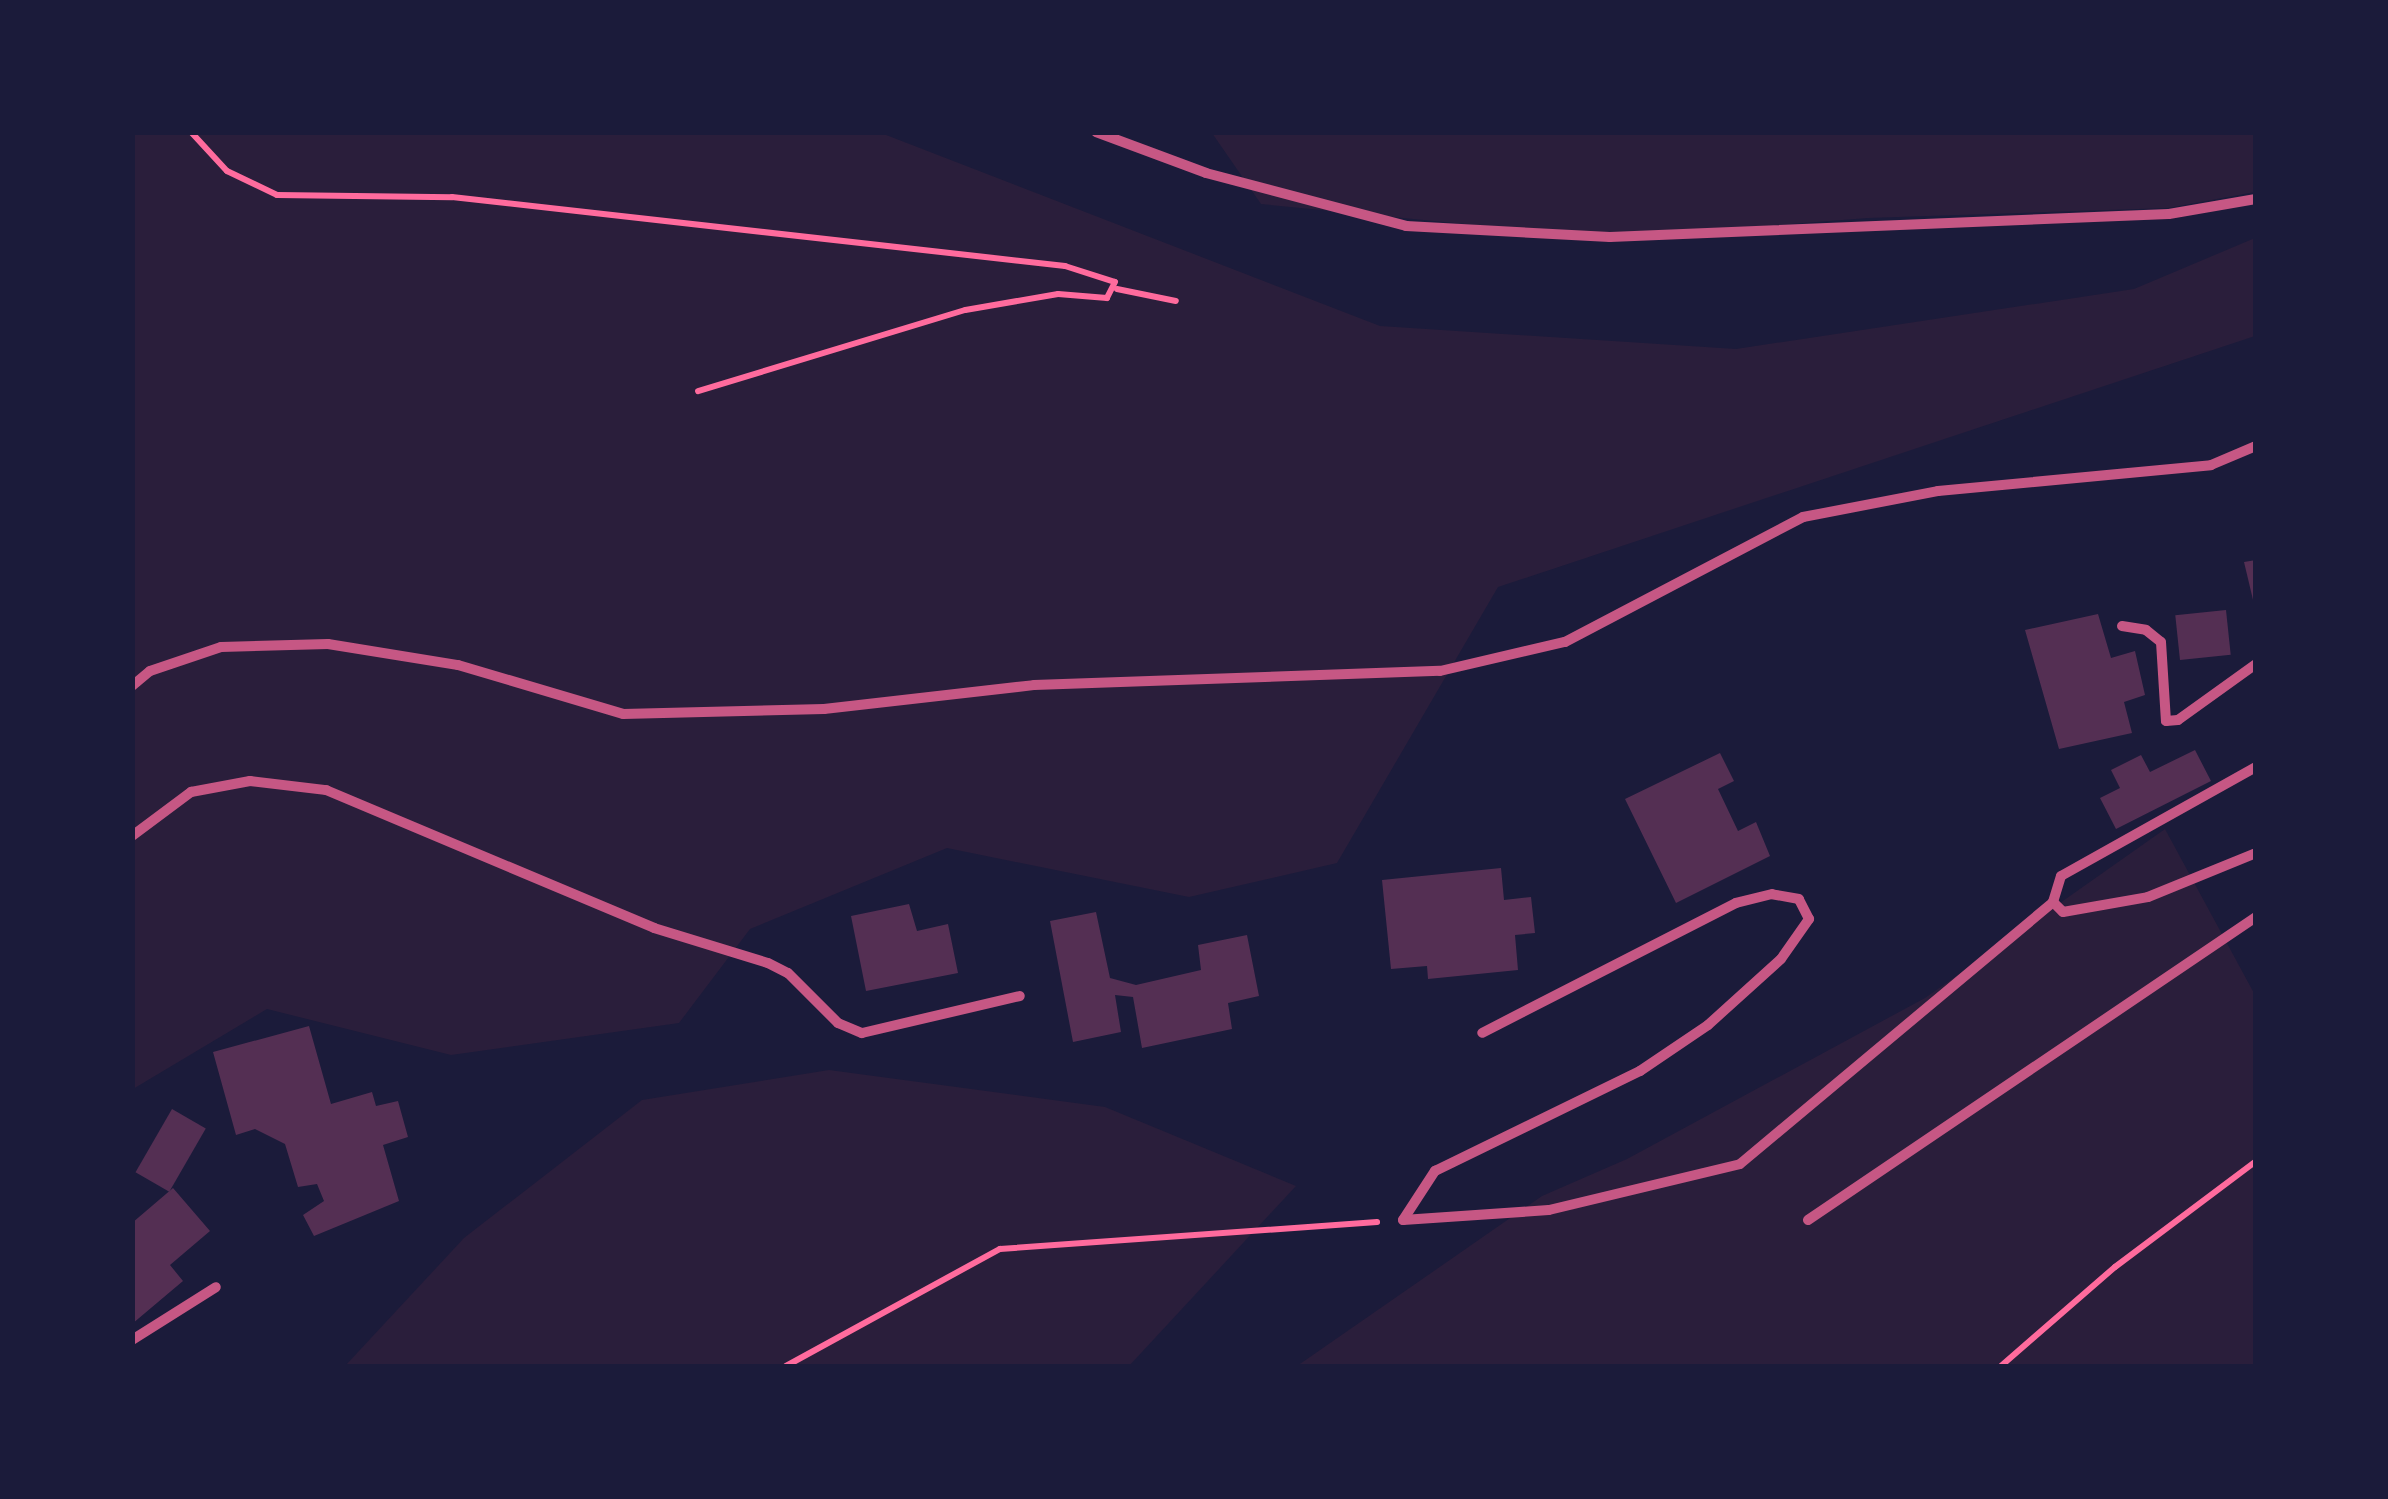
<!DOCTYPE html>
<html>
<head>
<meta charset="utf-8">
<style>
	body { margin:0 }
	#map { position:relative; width:2388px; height:1499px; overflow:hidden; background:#1b1b3a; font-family:"Roboto Serif",serif }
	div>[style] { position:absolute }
	.green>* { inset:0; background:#2a1e3b }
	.building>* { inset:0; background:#542f53; transform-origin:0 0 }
	.path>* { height:6px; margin:-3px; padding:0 3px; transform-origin:3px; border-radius:3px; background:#ff6b9d }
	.minor>* { height:10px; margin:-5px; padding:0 5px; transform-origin:5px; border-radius:5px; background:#c65784 }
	span { translate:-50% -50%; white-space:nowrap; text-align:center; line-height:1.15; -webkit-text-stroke:8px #1b1b3a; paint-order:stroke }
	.frame { position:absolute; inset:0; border:135px solid #1b1b3a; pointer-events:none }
</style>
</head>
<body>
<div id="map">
	<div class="green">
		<i style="clip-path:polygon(132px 133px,881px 133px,1380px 326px,1736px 349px,2134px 289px,2255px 238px,2255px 336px,1498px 587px,1337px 863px,1189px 897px,947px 848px,750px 929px,679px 1023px,451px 1055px,267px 1009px,133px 1089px)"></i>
		<i style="clip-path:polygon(1212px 133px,2255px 133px,2255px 192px,2168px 208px,1868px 218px,1607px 238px,1261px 204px)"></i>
		<i style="clip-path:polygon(2165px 829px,2255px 995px,2255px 1366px,1297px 1366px,1542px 1196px,1627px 1159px,1925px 998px)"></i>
		<i style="clip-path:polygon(829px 1070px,1105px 1107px,1296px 1186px,1129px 1366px,345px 1366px,464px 1238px,642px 1100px)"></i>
	</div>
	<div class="building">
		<i style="clip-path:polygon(2256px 560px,2256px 604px,2254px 604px,2244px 562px)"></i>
		<i style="left:2226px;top:610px;width:45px;height:51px;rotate:84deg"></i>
		<i style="clip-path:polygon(2098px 614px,2111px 658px,2135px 651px,2145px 695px,2124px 702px,2132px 733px,2059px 749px,2025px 630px)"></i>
		<i style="clip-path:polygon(2195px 750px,2211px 781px,2116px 829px,2100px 798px,2120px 788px,2111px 770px,2141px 755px,2150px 772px)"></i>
		<i style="clip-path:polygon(1720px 753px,1734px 781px,1718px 789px,1738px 831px,1756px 822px,1770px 856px,1676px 903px,1625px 799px)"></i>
		<i style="clip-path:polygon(1501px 868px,1504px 900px,1531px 897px,1535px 933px,1515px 935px,1518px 970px,1428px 979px,1427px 966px,1391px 969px,1382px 880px)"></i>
		<i style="clip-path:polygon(909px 904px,917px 931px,948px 924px,958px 973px,866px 991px,851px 916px)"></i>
		<i style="clip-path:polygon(1096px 912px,1110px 978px,1136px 985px,1201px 970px,1198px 945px,1247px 935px,1259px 996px,1228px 1003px,1232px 1029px,1142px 1048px,1133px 997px,1115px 995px,1121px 1032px,1073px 1042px,1050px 921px)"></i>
		<i style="clip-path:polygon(309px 1026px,331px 1104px,372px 1092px,376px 1106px,398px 1101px,408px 1137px,383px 1145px,399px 1201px,314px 1236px,303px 1215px,324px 1201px,317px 1184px,298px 1187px,285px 1144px,255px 1129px,236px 1135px,213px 1052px)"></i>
		<i style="left:172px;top:1109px;width:39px;height:73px;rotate:30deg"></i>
		<i style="clip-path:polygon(173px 1188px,210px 1231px,170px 1265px,183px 1281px,132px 1324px,132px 1223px)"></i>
	</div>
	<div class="path">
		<i style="left:191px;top:132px;width:53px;rotate:47.3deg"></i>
		<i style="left:227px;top:171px;width:55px;rotate:25.6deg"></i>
		<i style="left:277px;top:195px;width:175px;rotate:0.7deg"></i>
		<i style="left:452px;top:197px;width:617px;rotate:6.42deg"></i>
		<i style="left:1065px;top:266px;width:52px;rotate:17.7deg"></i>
		<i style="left:1115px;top:282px;width:18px;rotate:117deg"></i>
		<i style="left:1107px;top:298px;width:49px;rotate:-175.3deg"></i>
		<i style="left:1058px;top:294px;width:94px;rotate:170.2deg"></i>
		<i style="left:965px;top:310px;width:279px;rotate:163.1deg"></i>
		<i style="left:1117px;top:289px;width:60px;rotate:11.5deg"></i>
		<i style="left:786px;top:1366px;width:244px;rotate:-28.7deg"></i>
		<i style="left:1000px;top:1249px;width:378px;rotate:-4.1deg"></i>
		<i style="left:2001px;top:1366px;width:151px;rotate:-41deg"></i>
		<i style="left:2115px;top:1267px;width:176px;rotate:-36.9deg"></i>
	</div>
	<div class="minor">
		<i style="left:1096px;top:132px;width:117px;rotate:20.4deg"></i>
		<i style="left:1206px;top:173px;width:207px;rotate:14.8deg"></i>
		<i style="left:1406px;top:226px;width:204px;rotate:3.1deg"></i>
		<i style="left:1610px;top:237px;width:559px;rotate:-2.36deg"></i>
		<i style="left:2169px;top:214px;width:88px;rotate:-9.8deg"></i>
		<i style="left:2122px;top:626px;width:24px;rotate:9deg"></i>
		<i style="left:2146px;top:630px;width:19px;rotate:39deg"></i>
		<i style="left:2161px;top:642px;width:79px;rotate:86.4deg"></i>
		<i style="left:2166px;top:721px;width:12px;rotate:-5deg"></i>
		<i style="left:2178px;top:720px;width:96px;rotate:-35.7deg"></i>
		<i style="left:132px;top:686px;width:23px;rotate:-40deg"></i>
		<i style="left:150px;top:671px;width:75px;rotate:-18.7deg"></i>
		<i style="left:221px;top:647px;width:107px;rotate:-1.6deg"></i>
		<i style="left:328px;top:644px;width:132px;rotate:9.2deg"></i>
		<i style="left:458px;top:665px;width:172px;rotate:16.5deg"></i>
		<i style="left:623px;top:714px;width:201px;rotate:-1.4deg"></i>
		<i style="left:824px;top:709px;width:211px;rotate:-6.5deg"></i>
		<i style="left:1034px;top:685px;width:406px;rotate:-2deg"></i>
		<i style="left:1440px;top:671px;width:128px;rotate:-13.1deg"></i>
		<i style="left:1565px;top:642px;width:269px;rotate:-27.7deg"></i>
		<i style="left:1803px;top:517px;width:137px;rotate:-10.9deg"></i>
		<i style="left:1938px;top:491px;width:274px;rotate:-5.4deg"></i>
		<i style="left:2211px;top:465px;width:49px;rotate:-22.9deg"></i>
		<i style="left:132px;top:836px;width:74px;rotate:-36.7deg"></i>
		<i style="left:191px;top:792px;width:60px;rotate:-10.6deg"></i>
		<i style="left:250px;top:781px;width:77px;rotate:6.8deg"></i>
		<i style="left:326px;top:790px;width:356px;rotate:22.8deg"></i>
		<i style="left:654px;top:928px;width:119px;rotate:17.1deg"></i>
		<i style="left:768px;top:963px;width:22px;rotate:27deg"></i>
		<i style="left:788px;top:973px;width:71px;rotate:45deg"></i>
		<i style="left:838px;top:1023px;width:26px;rotate:23deg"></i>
		<i style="left:862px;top:1033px;width:162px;rotate:-13.2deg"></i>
		<i style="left:2053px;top:902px;width:27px;rotate:-73deg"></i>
		<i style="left:2061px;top:876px;width:223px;rotate:-29.2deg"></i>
		<i style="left:2053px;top:902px;width:14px;rotate:45deg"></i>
		<i style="left:2063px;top:912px;width:86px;rotate:-10deg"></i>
		<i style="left:2148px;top:897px;width:117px;rotate:-22.2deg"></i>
		<i style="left:1403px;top:1220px;width:59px;rotate:-56.9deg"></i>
		<i style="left:1435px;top:1171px;width:228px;rotate:-26deg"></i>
		<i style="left:1640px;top:1071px;width:82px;rotate:-34.1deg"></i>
		<i style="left:1708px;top:1025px;width:98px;rotate:-42.1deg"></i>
		<i style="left:1781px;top:959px;width:49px;rotate:-55deg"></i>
		<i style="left:1809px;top:919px;width:22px;rotate:-117deg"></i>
		<i style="left:1799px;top:899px;width:27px;rotate:-170deg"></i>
		<i style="left:1772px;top:894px;width:37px;rotate:166deg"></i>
		<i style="left:1736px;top:903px;width:285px;rotate:152.9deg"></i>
		<i style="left:1403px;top:1220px;width:146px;rotate:-3.9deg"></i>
		<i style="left:1549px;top:1210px;width:196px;rotate:-13.5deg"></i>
		<i style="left:1740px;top:1164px;width:408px;rotate:-39.9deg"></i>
		<i style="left:1808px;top:1220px;width:541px;rotate:-34.07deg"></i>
		<i style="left:132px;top:1340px;width:99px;rotate:-32.2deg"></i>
	</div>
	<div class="frame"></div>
</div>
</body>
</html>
